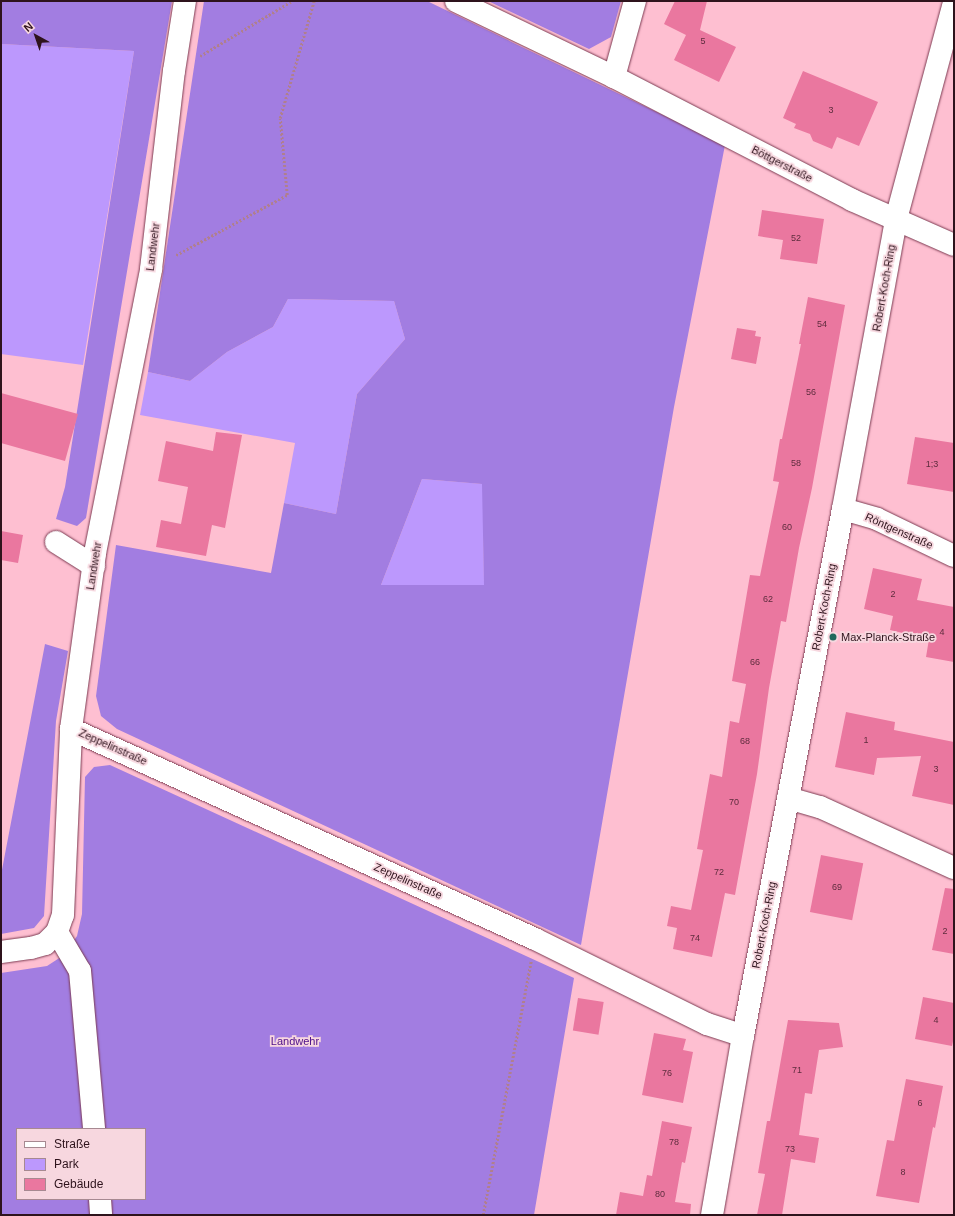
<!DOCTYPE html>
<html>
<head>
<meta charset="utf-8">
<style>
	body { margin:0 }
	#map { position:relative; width:955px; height:1216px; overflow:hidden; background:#febfd1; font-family:Helvetica,sans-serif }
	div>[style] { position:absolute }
	.green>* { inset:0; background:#bc98fd }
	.forest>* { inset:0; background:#a27de1 }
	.building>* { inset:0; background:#ea779f; transform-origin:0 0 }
	.path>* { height:2.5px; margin-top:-1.25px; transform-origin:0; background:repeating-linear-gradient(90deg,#b07f8d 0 2px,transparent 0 4px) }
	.roads { filter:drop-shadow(0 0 1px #7c3b52) drop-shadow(0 0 1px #7c3b52) }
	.minor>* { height:22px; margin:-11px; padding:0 11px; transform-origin:11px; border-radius:11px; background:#fff }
	.dots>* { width:11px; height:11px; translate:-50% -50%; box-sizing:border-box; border:2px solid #f7d7df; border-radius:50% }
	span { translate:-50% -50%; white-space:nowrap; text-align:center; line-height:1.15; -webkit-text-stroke:3.5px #f7d7df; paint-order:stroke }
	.number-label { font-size:9px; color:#5d2c3d }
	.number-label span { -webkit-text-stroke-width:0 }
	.street-label { font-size:11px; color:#2e131c }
	.poi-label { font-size:11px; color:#2e131c }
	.left { translate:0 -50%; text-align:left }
	.park-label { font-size:11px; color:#4d0e89 }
	.frame { position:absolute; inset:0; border:2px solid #2e131c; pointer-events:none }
	.legend { position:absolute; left:16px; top:1128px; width:130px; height:72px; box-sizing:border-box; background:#f7d7df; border:1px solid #a78991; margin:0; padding:5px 7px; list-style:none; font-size:12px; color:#2e131c }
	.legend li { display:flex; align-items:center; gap:8px; height:20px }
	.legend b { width:20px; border:1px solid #a78991 }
	.north { position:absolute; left:16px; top:16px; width:40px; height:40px; -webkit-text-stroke:3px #f7d7df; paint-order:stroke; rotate:320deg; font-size:11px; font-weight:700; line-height:16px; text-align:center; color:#2e131c }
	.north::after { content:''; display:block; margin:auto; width:14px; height:18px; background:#2e131c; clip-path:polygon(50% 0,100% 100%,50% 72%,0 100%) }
</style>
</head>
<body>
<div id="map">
	<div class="green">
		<i style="clip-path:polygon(1px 44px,134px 51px,83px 365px,1px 354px)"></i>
		<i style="clip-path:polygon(288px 299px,394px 301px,405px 339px,357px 394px,336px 514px,284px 503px,295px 443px,140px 415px,148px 372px,190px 381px,227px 352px,273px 327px)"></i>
		<i style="clip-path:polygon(422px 479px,483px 484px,484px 585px,381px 585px)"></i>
	</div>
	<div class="forest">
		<i style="clip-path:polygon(1px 1px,172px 1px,86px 518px,77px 526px,56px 519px,65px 487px,134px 51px,1px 44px)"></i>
		<i style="clip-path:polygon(evenodd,204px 1px,427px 1px,725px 145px,674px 407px,581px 945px,117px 729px,101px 716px,96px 696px,116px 545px,271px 573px,284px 503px,336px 514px,357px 394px,405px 339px,394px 301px,288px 299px,273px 327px,227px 352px,190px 381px,148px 372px,204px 1px,422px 479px,482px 484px,484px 585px,381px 585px,422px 479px)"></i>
		<i style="clip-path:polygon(488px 1px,621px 1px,611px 37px,589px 49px)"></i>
		<i style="clip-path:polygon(45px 644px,68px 651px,56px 721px,44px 916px,34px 928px,1px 934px,1px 875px)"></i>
		<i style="clip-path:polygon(evenodd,110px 765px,574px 978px,534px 1215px,1px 1215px,1px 973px,47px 966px,64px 955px,77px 936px,82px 914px,85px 777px,94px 767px,110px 765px,17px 1129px,145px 1129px,145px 1199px,17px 1199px,17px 1129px)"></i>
	</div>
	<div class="building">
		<i style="clip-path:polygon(675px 1px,707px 1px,700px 30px,736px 47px,719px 82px,674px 60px,686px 35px,664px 24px)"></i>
		<i style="clip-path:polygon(803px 71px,878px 102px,859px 146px,837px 137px,832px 149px,813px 141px,810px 134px,794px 128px,796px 124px,783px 118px)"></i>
		<i style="clip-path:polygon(762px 210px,824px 219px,817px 264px,780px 259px,783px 240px,758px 236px)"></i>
		<i style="clip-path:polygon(808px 297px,845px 305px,812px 488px,799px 548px,786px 622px,781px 621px,769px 688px,757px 774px,735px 895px,725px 893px,712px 957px,673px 949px,677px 928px,667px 926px,671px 906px,691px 910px,703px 850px,697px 849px,710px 774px,722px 777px,730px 721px,739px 723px,746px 684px,732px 681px,750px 575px,760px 576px,779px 482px,773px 481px,780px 439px,782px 439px,801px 344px,799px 344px)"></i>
		<i style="clip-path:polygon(737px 328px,756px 331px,755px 336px,761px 337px,756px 364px,731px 359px)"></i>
		<i style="clip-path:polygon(1px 393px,78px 414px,65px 461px,1px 443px)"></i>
		<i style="clip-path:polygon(216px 432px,242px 435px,225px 528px,212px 525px,206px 556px,156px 547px,161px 520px,181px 524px,188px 487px,158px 481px,166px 441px,213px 451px)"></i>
		<i style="clip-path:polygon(915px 437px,954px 443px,954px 492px,907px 484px)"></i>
		<i style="clip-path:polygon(1px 531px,23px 535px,18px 563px,1px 560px)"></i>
		<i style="clip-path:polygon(873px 568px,922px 579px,917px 600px,954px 607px,954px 662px,926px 657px,929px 639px,890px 630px,893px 616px,864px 609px)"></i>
		<i style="clip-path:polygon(846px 712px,895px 722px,894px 730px,954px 742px,954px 805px,912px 796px,921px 756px,877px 758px,874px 775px,835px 767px)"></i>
		<i style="left:821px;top:855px;width:43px;height:58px;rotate:11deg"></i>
		<i style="clip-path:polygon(945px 888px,954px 889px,954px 954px,932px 950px)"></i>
		<i style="clip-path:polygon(923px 997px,954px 1003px,954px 1036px,952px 1046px,915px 1039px)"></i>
		<i style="left:578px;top:998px;width:26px;height:33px;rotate:9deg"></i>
		<i style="clip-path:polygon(788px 1020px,839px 1023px,843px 1047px,819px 1050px,812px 1094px,805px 1093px,799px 1135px,819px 1138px,815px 1163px,791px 1159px,782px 1215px,757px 1215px,765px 1174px,758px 1173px,767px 1121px,770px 1121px)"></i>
		<i style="clip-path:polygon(654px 1033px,686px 1039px,683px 1050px,693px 1052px,683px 1103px,642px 1095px)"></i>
		<i style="clip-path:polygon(906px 1079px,943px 1086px,935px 1128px,933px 1127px,919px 1203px,876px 1196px,887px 1140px,894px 1141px)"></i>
		<i style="clip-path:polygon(662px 1121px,692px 1127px,685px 1163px,682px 1162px,675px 1202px,691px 1204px,690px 1215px,616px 1215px,620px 1192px,643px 1196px,647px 1175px,652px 1176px)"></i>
	</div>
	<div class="path">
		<i style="left:200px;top:56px;width:107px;rotate:-30.9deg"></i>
		<i style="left:176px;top:255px;width:126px;rotate:-28.4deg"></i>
		<i style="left:287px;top:195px;width:77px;rotate:-95.2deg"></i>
		<i style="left:280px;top:118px;width:122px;rotate:-73.8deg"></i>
		<i style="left:483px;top:1215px;width:258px;rotate:-79.3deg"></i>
	</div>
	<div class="roads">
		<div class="minor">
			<i style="left:456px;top:1px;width:175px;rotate:25.7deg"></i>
			<i style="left:614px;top:77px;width:268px;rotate:27.3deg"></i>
			<i style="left:852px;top:200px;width:111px;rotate:23.8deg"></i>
			<i style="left:614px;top:77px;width:79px;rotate:-74.6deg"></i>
			<i style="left:843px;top:509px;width:35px;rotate:16deg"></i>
			<i style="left:877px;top:519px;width:85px;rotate:25.7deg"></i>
			<i style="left:56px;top:542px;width:45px;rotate:32.3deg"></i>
			<i style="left:71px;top:729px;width:509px;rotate:24.35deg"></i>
			<i style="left:535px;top:939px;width:192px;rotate:26.3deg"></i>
			<i style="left:707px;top:1024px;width:38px;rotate:18deg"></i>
			<i style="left:788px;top:798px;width:33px;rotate:16deg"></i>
			<i style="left:820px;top:807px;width:147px;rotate:24.5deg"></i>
			<i style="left:57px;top:932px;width:45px;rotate:59.5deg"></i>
			<i style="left:80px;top:971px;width:159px;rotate:84.9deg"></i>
			<i style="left:1px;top:952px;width:30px;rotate:-8deg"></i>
			<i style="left:31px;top:948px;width:15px;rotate:-16deg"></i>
			<i style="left:45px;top:944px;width:17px;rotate:-45deg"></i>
			<i style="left:57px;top:932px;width:18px;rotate:-71deg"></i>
			<i style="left:63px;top:915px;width:186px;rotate:-87.5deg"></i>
			<i style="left:71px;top:729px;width:178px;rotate:-82.2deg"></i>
			<i style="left:95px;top:553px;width:289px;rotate:-78.8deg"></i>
			<i style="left:151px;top:269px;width:199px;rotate:-83.4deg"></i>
			<i style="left:174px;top:71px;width:71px;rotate:-81.1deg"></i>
			<i style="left:100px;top:1199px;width:16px;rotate:86deg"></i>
			<i style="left:712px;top:1215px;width:182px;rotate:-80.2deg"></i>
			<i style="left:743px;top:1036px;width:536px;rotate:-79.26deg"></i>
			<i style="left:843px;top:509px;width:295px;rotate:-79.6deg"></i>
			<i style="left:896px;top:219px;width:224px;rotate:-75deg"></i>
		</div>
	</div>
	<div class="dots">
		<i style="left:833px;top:637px;background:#21685c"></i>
	</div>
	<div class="number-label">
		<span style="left:703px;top:41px">5</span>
		<span style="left:831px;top:110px">3</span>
		<span style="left:796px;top:238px">52</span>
		<span style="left:822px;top:324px">54</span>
		<span style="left:811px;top:392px">56</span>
		<span style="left:796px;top:463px">58</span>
		<span style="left:932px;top:464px">1;3</span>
		<span style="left:787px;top:527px">60</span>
		<span style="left:893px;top:594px">2</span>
		<span style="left:768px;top:599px">62</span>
		<span style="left:942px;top:632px">4</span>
		<span style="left:755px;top:662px">66</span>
		<span style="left:866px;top:740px">1</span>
		<span style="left:745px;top:741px">68</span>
		<span style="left:936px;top:769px">3</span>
		<span style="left:734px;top:802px">70</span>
		<span style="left:719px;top:872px">72</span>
		<span style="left:837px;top:887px">69</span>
		<span style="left:945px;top:931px">2</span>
		<span style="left:695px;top:938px">74</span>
		<span style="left:936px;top:1020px">4</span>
		<span style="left:797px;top:1070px">71</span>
		<span style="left:667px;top:1073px">76</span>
		<span style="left:920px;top:1103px">6</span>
		<span style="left:674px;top:1142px">78</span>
		<span style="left:790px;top:1149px">73</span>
		<span style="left:903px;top:1172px">8</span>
		<span style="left:660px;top:1194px">80</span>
	</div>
	<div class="street-label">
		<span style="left:782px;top:164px;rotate:27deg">Böttgerstraße</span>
		<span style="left:153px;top:247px;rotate:-83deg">Landwehr</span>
		<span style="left:884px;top:288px;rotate:-80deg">Robert-Koch-Ring</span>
		<span style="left:899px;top:531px;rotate:24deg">Röntgenstraße</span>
		<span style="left:94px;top:566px;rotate:-81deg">Landwehr</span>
		<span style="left:824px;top:607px;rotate:-79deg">Robert-Koch-Ring</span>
		<span style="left:113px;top:747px;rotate:24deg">Zeppelinstraße</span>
		<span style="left:408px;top:881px;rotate:24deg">Zeppelinstraße</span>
		<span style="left:764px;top:925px;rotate:-79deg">Robert-Koch-Ring</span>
	</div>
	<div class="poi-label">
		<span class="left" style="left:841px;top:637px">Max-Planck-Straße</span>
	</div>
	<div class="park-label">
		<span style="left:295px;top:1041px">Landwehr</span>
	</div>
	<div class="frame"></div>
	<ul class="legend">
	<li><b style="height:5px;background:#fff"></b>Straße</li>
	<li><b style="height:11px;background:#bc98fd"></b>Park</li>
	<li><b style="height:11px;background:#ea779f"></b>Gebäude</li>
	</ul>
	<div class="north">N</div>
</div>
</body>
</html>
